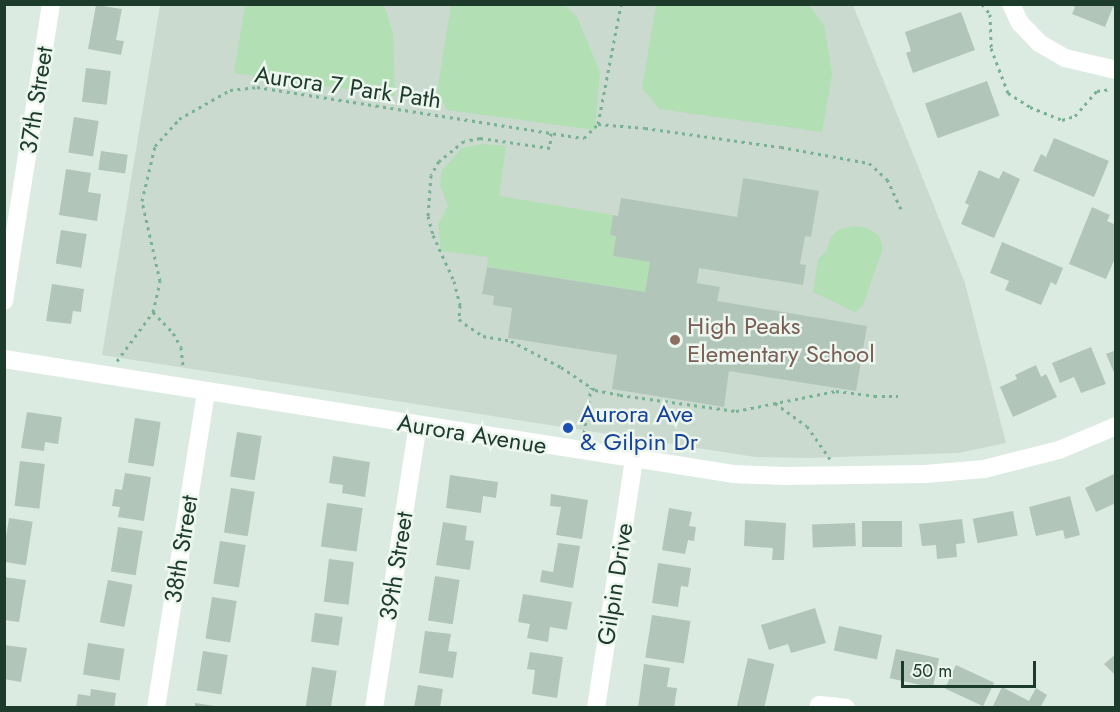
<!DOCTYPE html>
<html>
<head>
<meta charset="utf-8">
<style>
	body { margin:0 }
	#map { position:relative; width:1120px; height:712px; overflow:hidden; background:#dcebe1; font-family:Jost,sans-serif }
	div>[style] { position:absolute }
	.built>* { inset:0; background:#cadacf }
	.green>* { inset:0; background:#b2dfb3 }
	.building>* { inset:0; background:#b2c5b9; transform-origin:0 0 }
	.path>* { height:3px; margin-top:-1.5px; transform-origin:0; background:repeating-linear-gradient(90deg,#79b292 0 3px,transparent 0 7.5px) }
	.minor>* { height:18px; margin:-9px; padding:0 9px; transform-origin:9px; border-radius:9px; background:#fff }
	.dots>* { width:16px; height:16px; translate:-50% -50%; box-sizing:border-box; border:3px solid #edf7ef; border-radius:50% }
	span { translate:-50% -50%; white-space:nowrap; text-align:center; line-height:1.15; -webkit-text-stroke:5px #edf7ef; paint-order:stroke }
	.street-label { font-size:24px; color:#1d3b2b }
	.education-label { font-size:24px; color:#785e54 }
	.left { translate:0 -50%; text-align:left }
	.transit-label { font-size:24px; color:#164399 }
	.frame { position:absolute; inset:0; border:6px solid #1d3b2b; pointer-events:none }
	.scale { position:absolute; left:901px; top:661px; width:135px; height:27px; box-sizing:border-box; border:3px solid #1d3b2b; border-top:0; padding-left:8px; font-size:18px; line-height:21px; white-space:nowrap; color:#1d3b2b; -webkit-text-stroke:4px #edf7ef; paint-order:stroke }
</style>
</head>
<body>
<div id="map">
	<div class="built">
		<i style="clip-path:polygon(160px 5px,853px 5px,965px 283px,1006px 443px,958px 453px,811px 458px,755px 457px,102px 355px)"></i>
	</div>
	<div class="green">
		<i style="clip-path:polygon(245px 5px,384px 5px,393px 34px,395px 96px,234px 73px)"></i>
		<i style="clip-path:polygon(451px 5px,565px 5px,577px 17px,600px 72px,595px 130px,447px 110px,437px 92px)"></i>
		<i style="clip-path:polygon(656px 5px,809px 5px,824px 25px,832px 74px,822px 132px,659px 109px,642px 88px)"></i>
		<i style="clip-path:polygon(482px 144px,506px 146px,499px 196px,613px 215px,616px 236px,613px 256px,650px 262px,645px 292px,487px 267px,488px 257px,441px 251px,438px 224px,448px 206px,440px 185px,442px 170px,462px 148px)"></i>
		<i style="clip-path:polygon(854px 226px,867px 228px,879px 236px,883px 248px,863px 305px,855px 312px,813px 292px,818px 259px,826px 252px,831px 237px,838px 230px)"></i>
	</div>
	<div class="building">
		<i style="clip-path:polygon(1069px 4px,1116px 4px,1116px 8px,1113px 7px,1105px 27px,1072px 14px,1075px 7px)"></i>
		<i style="clip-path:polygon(96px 5px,122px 9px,116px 40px,124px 41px,121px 55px,88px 49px)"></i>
		<i style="clip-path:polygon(961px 12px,975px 50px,913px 73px,906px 53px,911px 51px,905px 32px)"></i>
		<i style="left:86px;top:68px;width:25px;height:34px;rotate:7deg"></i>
		<i style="left:987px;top:81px;width:37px;height:66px;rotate:70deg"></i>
		<i style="left:74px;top:117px;width:25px;height:36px;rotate:9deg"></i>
		<i style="clip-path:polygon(1054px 138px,1109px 161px,1094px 197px,1033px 171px,1041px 154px,1046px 157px)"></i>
		<i style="left:101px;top:151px;width:27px;height:19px;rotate:8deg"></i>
		<i style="clip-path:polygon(66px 169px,91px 173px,88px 192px,101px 194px,97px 221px,59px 215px)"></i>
		<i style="clip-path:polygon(979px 170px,999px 179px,1003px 171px,1020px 179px,994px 238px,961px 224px,969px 205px,965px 203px)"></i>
		<i style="clip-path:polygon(743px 178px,819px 191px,811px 237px,805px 236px,800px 264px,806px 265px,803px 285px,699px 268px,697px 283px,720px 287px,717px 301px,867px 326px,856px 391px,729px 371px,724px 407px,612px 389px,617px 355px,508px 338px,512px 308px,493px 305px,494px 296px,482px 294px,487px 267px,645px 292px,650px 262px,613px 256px,616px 236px,610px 235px,613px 215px,618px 216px,621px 198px,737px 217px)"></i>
		<i style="clip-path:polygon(1092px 207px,1110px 215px,1107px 221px,1116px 225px,1116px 256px,1106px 279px,1069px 264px)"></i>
		<i style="left:61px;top:230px;width:26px;height:34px;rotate:9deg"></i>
		<i style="clip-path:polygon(1002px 242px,1063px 268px,1056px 285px,1051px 282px,1041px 305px,1005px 290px,1009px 281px,990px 273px)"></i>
		<i style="clip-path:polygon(52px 284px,84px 289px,81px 312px,73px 311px,71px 324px,46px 321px)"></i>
		<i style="clip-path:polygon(1091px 347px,1106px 384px,1081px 393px,1074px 377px,1060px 383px,1052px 363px)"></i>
		<i style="clip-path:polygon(1116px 350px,1116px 377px,1106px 354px)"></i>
		<i style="clip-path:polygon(1036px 365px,1041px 377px,1046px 374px,1057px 397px,1013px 417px,1000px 387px,1017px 379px,1015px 375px)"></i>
		<i style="clip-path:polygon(27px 412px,62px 417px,58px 444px,45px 442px,44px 451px,21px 448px)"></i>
		<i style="left:135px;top:418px;width:26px;height:45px;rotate:9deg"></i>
		<i style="left:237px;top:432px;width:25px;height:45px;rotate:9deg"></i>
		<i style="clip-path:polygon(333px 456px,370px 462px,365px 497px,342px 493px,343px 485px,329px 483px)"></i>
		<i style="left:20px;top:461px;width:25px;height:45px;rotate:7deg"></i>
		<i style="clip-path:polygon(125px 473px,151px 477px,144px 521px,118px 517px,120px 507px,112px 506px,115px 489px,122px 490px)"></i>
		<i style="clip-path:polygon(1116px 473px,1116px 503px,1096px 512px,1085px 488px)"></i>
		<i style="clip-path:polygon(450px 475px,498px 482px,496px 498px,483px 496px,481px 513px,446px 508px)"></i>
		<i style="left:231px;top:488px;width:24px;height:45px;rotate:9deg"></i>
		<i style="clip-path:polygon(551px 494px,588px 500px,582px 539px,556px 535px,561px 507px,550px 506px)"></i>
		<i style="clip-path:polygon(1070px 496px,1080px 535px,1065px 539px,1063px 530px,1036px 536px,1029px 507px)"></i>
		<i style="left:327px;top:503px;width:36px;height:44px;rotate:8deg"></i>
		<i style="clip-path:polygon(669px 508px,692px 512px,689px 526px,696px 527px,694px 541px,688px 540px,685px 554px,662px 550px)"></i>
		<i style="left:1013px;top:511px;width:25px;height:41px;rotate:79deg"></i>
		<i style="left:9px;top:518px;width:24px;height:44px;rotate:9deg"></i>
		<i style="clip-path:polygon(962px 519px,965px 543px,956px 544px,957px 557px,937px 559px,936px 545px,922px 546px,919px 524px)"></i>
		<i style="clip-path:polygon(745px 520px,786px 523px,784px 560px,772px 560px,773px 548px,744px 546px)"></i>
		<i style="left:862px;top:521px;width:40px;height:26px"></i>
		<i style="clip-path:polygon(443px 522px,467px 526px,465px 540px,474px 541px,470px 570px,436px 565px)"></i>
		<i style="left:855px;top:523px;width:23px;height:43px;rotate:88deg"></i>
		<i style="left:118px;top:527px;width:25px;height:45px;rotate:9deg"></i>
		<i style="left:220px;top:541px;width:26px;height:43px;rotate:9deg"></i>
		<i style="clip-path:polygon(558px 543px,580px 546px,573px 588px,540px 582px,542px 570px,553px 572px)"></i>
		<i style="left:329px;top:559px;width:25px;height:43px;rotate:7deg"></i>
		<i style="clip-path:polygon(658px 563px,691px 568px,688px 587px,681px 586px,678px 607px,652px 603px)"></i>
		<i style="left:435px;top:576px;width:25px;height:45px;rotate:9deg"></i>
		<i style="clip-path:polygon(4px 577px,26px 580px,19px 622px,4px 620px)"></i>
		<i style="left:108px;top:580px;width:25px;height:43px;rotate:11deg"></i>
		<i style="clip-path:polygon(523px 594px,572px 602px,567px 630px,550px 627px,548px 642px,527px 638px,530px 624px,518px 622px)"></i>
		<i style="left:212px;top:597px;width:25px;height:42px;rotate:9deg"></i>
		<i style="clip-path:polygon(815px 608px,826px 643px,791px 653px,788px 644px,769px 650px,761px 625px)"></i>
		<i style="left:315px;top:613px;width:28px;height:29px;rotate:8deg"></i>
		<i style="left:652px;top:615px;width:39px;height:43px;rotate:9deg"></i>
		<i style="left:839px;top:626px;width:44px;height:25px;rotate:12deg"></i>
		<i style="clip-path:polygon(425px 631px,451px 634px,448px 651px,457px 652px,453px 678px,419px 673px)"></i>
		<i style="left:88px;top:643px;width:37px;height:32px;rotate:9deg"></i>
		<i style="clip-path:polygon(4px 645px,27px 648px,21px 682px,4px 679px)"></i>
		<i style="left:896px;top:649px;width:44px;height:30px;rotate:12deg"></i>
		<i style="left:203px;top:651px;width:25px;height:40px;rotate:9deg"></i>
		<i style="clip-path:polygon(530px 652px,563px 657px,557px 698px,532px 694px,535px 670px,527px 669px)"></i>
		<i style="clip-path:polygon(1116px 654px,1116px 676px,1104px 664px)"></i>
		<i style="left:748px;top:658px;width:27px;height:51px;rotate:13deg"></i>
		<i style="clip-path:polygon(644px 664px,670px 668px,667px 687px,677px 688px,674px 708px,638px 708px)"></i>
		<i style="left:956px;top:665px;width:42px;height:26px;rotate:25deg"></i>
		<i style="left:312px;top:667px;width:25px;height:41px;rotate:9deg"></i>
		<i style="clip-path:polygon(418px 685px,443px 689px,440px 708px,414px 708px)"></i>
		<i style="clip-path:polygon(1002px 687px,1029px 701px,1036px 688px,1047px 695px,1040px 708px,992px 708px)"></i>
		<i style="clip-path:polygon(91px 689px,116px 693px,114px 708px,76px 708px,78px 694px,90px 696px)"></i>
		<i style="clip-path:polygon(195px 703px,215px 706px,215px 708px,195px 708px)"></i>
	</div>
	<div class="path">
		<i style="left:982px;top:4px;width:13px;rotate:51deg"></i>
		<i style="left:990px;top:14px;width:34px;rotate:88deg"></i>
		<i style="left:991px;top:48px;width:48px;rotate:69.3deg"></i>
		<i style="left:1008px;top:93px;width:26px;rotate:32deg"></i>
		<i style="left:1030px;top:107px;width:35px;rotate:22deg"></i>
		<i style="left:1062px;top:120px;width:14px;rotate:-17deg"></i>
		<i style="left:1075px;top:116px;width:33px;rotate:-49deg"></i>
		<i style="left:1097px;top:91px;width:15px;rotate:-8deg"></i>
		<i style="left:598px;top:124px;width:47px;rotate:4.9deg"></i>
		<i style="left:645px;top:128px;width:137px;rotate:8deg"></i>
		<i style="left:781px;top:147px;width:89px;rotate:10.3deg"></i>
		<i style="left:869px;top:163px;width:24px;rotate:42deg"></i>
		<i style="left:887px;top:179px;width:33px;rotate:65deg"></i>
		<i style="left:551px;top:133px;width:15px;rotate:94deg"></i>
		<i style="left:550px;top:148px;width:71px;rotate:-171.9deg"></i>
		<i style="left:480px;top:138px;width:16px;rotate:169deg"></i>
		<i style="left:464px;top:141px;width:32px;rotate:141deg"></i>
		<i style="left:439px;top:161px;width:16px;rotate:120deg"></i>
		<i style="left:431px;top:175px;width:41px;rotate:94.2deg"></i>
		<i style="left:428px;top:216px;width:20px;rotate:75deg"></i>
		<i style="left:433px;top:235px;width:51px;rotate:65.5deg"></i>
		<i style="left:454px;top:281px;width:25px;rotate:76deg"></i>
		<i style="left:460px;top:305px;width:14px;rotate:94deg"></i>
		<i style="left:459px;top:319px;width:8px;rotate:40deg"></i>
		<i style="left:465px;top:324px;width:22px;rotate:34deg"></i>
		<i style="left:483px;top:336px;width:28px;rotate:10deg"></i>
		<i style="left:511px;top:341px;width:56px;rotate:27.5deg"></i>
		<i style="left:561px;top:367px;width:41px;rotate:34.1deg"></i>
		<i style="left:595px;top:390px;width:25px;rotate:11deg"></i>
		<i style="left:620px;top:395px;width:117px;rotate:7.9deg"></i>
		<i style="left:736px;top:411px;width:102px;rotate:-11.3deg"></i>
		<i style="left:836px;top:391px;width:38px;rotate:7deg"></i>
		<i style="left:874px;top:396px;width:24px"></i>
		<i style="left:153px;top:312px;width:29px;rotate:46deg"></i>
		<i style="left:173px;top:333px;width:16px;rotate:60deg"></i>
		<i style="left:181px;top:347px;width:20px;rotate:84deg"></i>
		<i style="left:117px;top:361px;width:61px;rotate:-53.7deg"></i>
		<i style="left:153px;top:312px;width:32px;rotate:-77deg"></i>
		<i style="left:160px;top:281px;width:82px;rotate:-102.7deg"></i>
		<i style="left:142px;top:201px;width:57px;rotate:-76.7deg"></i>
		<i style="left:155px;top:146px;width:36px;rotate:-48deg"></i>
		<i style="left:179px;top:119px;width:59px;rotate:-29.6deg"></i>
		<i style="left:230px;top:90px;width:27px;rotate:-6deg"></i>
		<i style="left:257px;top:87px;width:331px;rotate:8.9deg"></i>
		<i style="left:584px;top:138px;width:20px;rotate:-45deg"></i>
		<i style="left:598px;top:124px;width:122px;rotate:-79.1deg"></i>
		<i style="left:775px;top:403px;width:39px;rotate:36deg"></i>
		<i style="left:807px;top:426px;width:40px;rotate:55.1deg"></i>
		<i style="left:584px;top:433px;width:46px;rotate:-81.2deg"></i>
	</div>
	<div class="minor">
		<i style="left:1011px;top:4px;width:21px;rotate:65deg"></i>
		<i style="left:1020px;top:23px;width:28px;rotate:46deg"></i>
		<i style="left:1039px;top:43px;width:30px;rotate:30deg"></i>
		<i style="left:1065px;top:58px;width:52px;rotate:13.2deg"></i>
		<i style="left:4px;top:301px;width:301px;rotate:-81deg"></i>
		<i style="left:4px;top:359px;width:738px;rotate:8.96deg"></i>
		<i style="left:733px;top:474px;width:51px;rotate:2.2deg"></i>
		<i style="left:784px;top:476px;width:141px;rotate:-0.8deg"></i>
		<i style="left:925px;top:474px;width:59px;rotate:-4.8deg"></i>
		<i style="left:984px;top:469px;width:77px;rotate:-14.2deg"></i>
		<i style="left:1059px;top:450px;width:62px;rotate:-22.8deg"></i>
		<i style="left:819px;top:705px;width:27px;rotate:6deg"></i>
		<i style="left:156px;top:708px;width:321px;rotate:-81deg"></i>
		<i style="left:374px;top:708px;width:286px;rotate:-81.2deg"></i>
		<i style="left:596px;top:708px;width:251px;rotate:-81.3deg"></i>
	</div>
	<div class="dots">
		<i style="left:675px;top:340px;background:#8d6e63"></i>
		<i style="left:568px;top:428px;background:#1a4fb4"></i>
	</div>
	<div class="street-label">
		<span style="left:348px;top:87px;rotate:8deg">Aurora 7 Park Path</span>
		<span style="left:36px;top:100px;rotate:-81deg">37th Street</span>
		<span style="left:472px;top:434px;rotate:9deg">Aurora Avenue</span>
		<span style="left:181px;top:549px;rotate:-81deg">38th Street</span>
		<span style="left:396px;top:566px;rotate:-81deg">39th Street</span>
		<span style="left:615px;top:584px;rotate:-81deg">Gilpin Drive</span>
	</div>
	<div class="education-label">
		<span class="left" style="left:687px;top:340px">High Peaks<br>Elementary School</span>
	</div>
	<div class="transit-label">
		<span class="left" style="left:580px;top:428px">Aurora Ave<br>&amp; Gilpin Dr</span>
	</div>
	<div class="frame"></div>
	<div class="scale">50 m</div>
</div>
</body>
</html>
